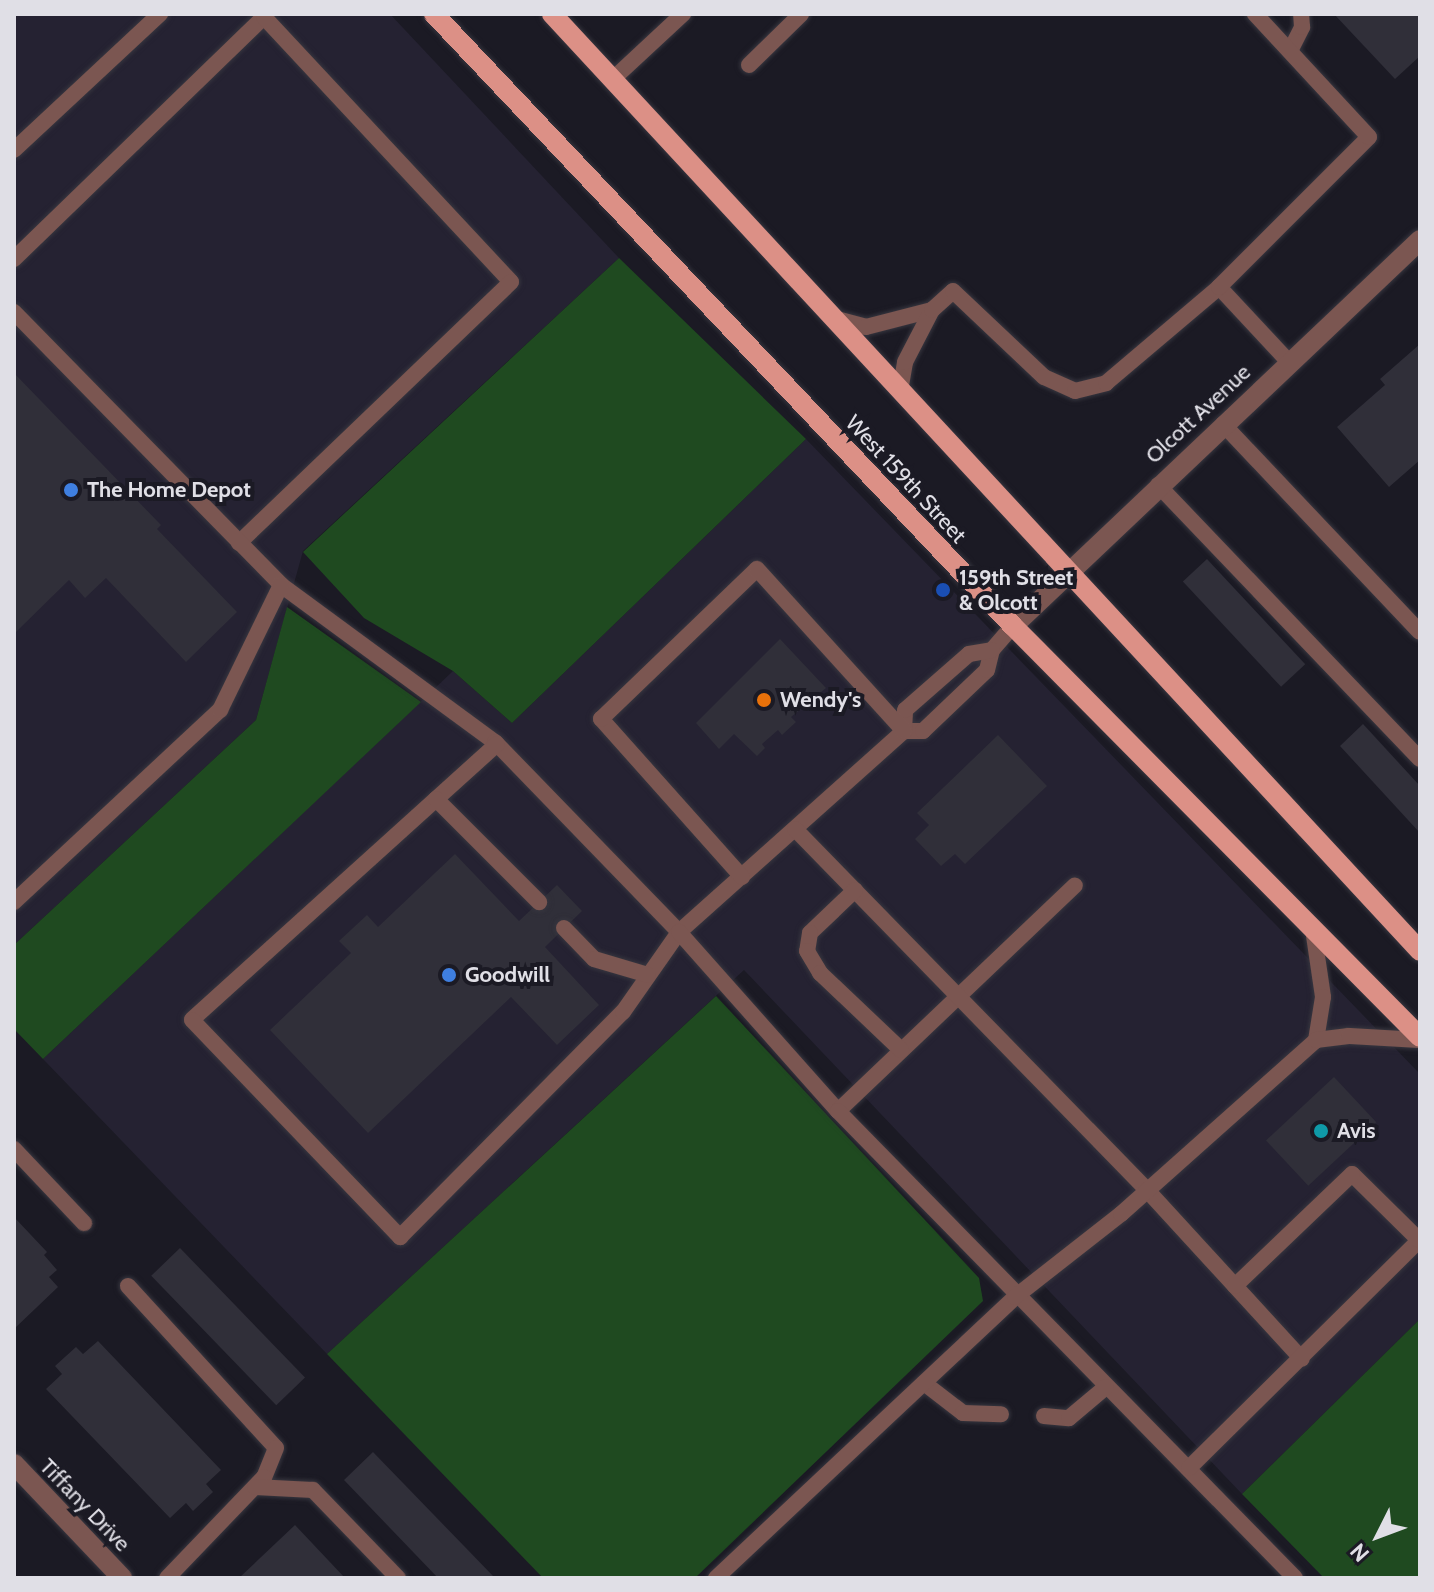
<!DOCTYPE html>
<html>
<head>
<meta charset="utf-8">
<style>
	body { margin:0 }
	#map { position:relative; width:1434px; height:1592px; overflow:hidden; background:#1b1a24; font-family:Cabin,sans-serif }
	div>[style] { position:absolute }
	.built>* { inset:0; background:#252232 }
	.green>* { inset:0; background:#1f4a20 }
	.building>* { inset:0; background:#302f39; transform-origin:0 0 }
	.roads { filter:drop-shadow(0 0 2px #37363f) drop-shadow(0 0 2px #37363f) }
	.service>* { height:16px; margin:-8px; padding:0 8px; transform-origin:8px; border-radius:8px; background:#7b5651 }
	.minor>* { height:20px; margin:-10px; padding:0 10px; transform-origin:10px; border-radius:10px; background:#7b5651 }
	.primary>* { height:20px; margin:-10px; padding:0 10px; transform-origin:10px; border-radius:10px; background:#dc9086 }
	.dots>* { width:22px; height:22px; translate:-50% -50%; box-sizing:border-box; border:4px solid #1b1a24; border-radius:50% }
	span { translate:-50% -50%; white-space:nowrap; text-align:center; line-height:1.15; -webkit-text-stroke:8px #1b1a24; paint-order:stroke }
	.street-label { font-size:22px; color:#e0dfe6 }
	.poi-label { font-size:22px; color:#e0dfe6; font-weight:700 }
	.left { translate:0 -50%; text-align:left }
	.frame { position:absolute; inset:0; border:16px solid #e0dfe6; pointer-events:none }
	.north { position:absolute; left:1338px; top:1496px; width:80px; height:80px; -webkit-text-stroke:6px #1b1a24; paint-order:stroke; rotate:228deg; font-size:22px; font-weight:700; line-height:32px; text-align:center; color:#e0dfe6 }
	.north::after { content:''; display:block; margin:auto; width:28px; height:36px; background:#e0dfe6; clip-path:polygon(50% 0,100% 100%,50% 72%,0 100%) }
</style>
</head>
<body>
<div id="map">
	<div class="built">
		<i style="clip-path:polygon(14px 14px,390px 14px,619px 258px,303px 551px,256px 720px,14px 945px)"></i>
		<i style="clip-path:polygon(806px 439px,1420px 1074px,1420px 1319px,1242px 1494px,744px 970px,327px 1354px,43px 1059px,453px 671px,512px 723px)"></i>
	</div>
	<div class="green">
		<i style="clip-path:polygon(619px 258px,806px 439px,512px 723px,453px 671px,364px 618px,303px 552px)"></i>
		<i style="clip-path:polygon(287px 607px,421px 702px,43px 1059px,14px 1029px,14px 945px,256px 720px)"></i>
		<i style="clip-path:polygon(716px 996px,979px 1278px,983px 1301px,695px 1578px,543px 1578px,327px 1354px)"></i>
		<i style="clip-path:polygon(1420px 1319px,1420px 1578px,1324px 1578px,1242px 1494px)"></i>
	</div>
	<div class="building">
		<i style="clip-path:polygon(1334px 14px,1420px 14px,1420px 56px,1395px 79px)"></i>
		<i style="clip-path:polygon(1420px 344px,1420px 460px,1389px 487px,1337px 427px,1385px 385px,1380px 379px)"></i>
		<i style="clip-path:polygon(14px 373px,161px 525px,157px 529px,237px 612px,186px 662px,106px 578px,85px 598px,69px 580px,14px 634px)"></i>
		<i style="left:1207px;top:559px;width:144px;height:33px;rotate:47deg"></i>
		<i style="clip-path:polygon(780px 639px,826px 688px,791px 717px,796px 722px,782px 735px,778px 730px,762px 744px,765px 748px,757px 756px,734px 734px,719px 749px,696px 723px)"></i>
		<i style="clip-path:polygon(1363px 724px,1420px 786px,1420px 833px,1340px 746px)"></i>
		<i style="clip-path:polygon(998px 735px,1047px 786px,965px 864px,955px 854px,941px 866px,915px 839px,929px 825px,917px 813px)"></i>
		<i style="clip-path:polygon(455px 854px,519px 921px,557px 885px,582px 911px,545px 947px,599px 1005px,557px 1045px,511px 997px,368px 1133px,270px 1030px,351px 953px,339px 941px,367px 915px,378px 927px)"></i>
		<i style="left:1334px;top:1077px;width:62px;height:93px;rotate:47deg"></i>
		<i style="clip-path:polygon(14px 1217px,47px 1252px,44px 1255px,57px 1270px,49px 1277px,58px 1287px,14px 1329px)"></i>
		<i style="left:180px;top:1248px;width:180px;height:40px;rotate:46deg"></i>
		<i style="clip-path:polygon(98px 1341px,221px 1470px,206px 1484px,213px 1492px,193px 1511px,186px 1503px,170px 1518px,46px 1389px,62px 1374px,55px 1366px,76px 1347px,83px 1354px)"></i>
		<i style="clip-path:polygon(373px 1452px,495px 1578px,438px 1578px,344px 1480px)"></i>
		<i style="clip-path:polygon(295px 1525px,345px 1578px,239px 1578px)"></i>
	</div>
	<div class="roads">
		<div class="service">
			<i style="left:1290px;top:51px;width:27px;rotate:-63deg"></i>
			<i style="left:1302px;top:27px;width:13px;rotate:-94deg"></i>
			<i style="left:749px;top:65px;width:73px;rotate:-44.4deg"></i>
			<i style="left:613px;top:79px;width:96px;rotate:-42.9deg"></i>
			<i style="left:14px;top:150px;width:200px;rotate:-43deg"></i>
			<i style="left:14px;top:259px;width:348px;rotate:-44.1deg"></i>
			<i style="left:264px;top:17px;width:362px;rotate:47deg"></i>
			<i style="left:511px;top:282px;width:377px;rotate:136.2deg"></i>
			<i style="left:1219px;top:287px;width:101px;rotate:47deg"></i>
			<i style="left:14px;top:312px;width:382px;rotate:45.6deg"></i>
			<i style="left:281px;top:585px;width:265px;rotate:36.3deg"></i>
			<i style="left:495px;top:742px;width:264px;rotate:45.9deg"></i>
			<i style="left:679px;top:932px;width:302px;rotate:-41.8deg"></i>
			<i style="left:904px;top:731px;width:19px"></i>
			<i style="left:923px;top:731px;width:88px;rotate:-43.6deg"></i>
			<i style="left:987px;top:670px;width:21px;rotate:-76deg"></i>
			<i style="left:992px;top:650px;width:32px;rotate:-49deg"></i>
			<i style="left:833px;top:318px;width:34px;rotate:15deg"></i>
			<i style="left:866px;top:327px;width:68px;rotate:-14.4deg"></i>
			<i style="left:900px;top:391px;width:29px;rotate:-80deg"></i>
			<i style="left:905px;top:362px;width:59px;rotate:-62.6deg"></i>
			<i style="left:932px;top:310px;width:28px;rotate:-42deg"></i>
			<i style="left:953px;top:291px;width:125px;rotate:43.4deg"></i>
			<i style="left:1044px;top:377px;width:34px;rotate:24deg"></i>
			<i style="left:1075px;top:391px;width:32px;rotate:-14deg"></i>
			<i style="left:1106px;top:383px;width:148px;rotate:-40.3deg"></i>
			<i style="left:1219px;top:287px;width:212px;rotate:-45deg"></i>
			<i style="left:1369px;top:137px;width:168px;rotate:-132.8deg"></i>
			<i style="left:1223px;top:424px;width:286px;rotate:46.6deg"></i>
			<i style="left:1158px;top:485px;width:379px;rotate:46.3deg"></i>
			<i style="left:904px;top:731px;width:21px;rotate:-87deg"></i>
			<i style="left:905px;top:710px;width:85px;rotate:-41.2deg"></i>
			<i style="left:969px;top:654px;width:23px;rotate:-10deg"></i>
			<i style="left:497px;top:744px;width:411px;rotate:137.9deg"></i>
			<i style="left:192px;top:1020px;width:301px;rotate:46.2deg"></i>
			<i style="left:400px;top:1237px;width:317px;rotate:-45.3deg"></i>
			<i style="left:623px;top:1012px;width:98px;rotate:-55deg"></i>
			<i style="left:679px;top:932px;width:239px;rotate:48.4deg"></i>
			<i style="left:838px;top:1111px;width:327px;rotate:-43.6deg"></i>
			<i style="left:436px;top:799px;width:146px;rotate:45deg"></i>
			<i style="left:795px;top:829px;width:504px;rotate:45.72deg"></i>
			<i style="left:1147px;top:1190px;width:229px;rotate:47.5deg"></i>
			<i style="left:742px;top:877px;width:212px;rotate:-131.7deg"></i>
			<i style="left:601px;top:719px;width:216px;rotate:-43.9deg"></i>
			<i style="left:757px;top:569px;width:219px;rotate:47.8deg"></i>
			<i style="left:855px;top:890px;width:62px;rotate:136.3deg"></i>
			<i style="left:810px;top:933px;width:18px;rotate:99deg"></i>
			<i style="left:807px;top:951px;width:26px;rotate:59deg"></i>
			<i style="left:820px;top:973px;width:112px;rotate:43.5deg"></i>
			<i style="left:14px;top:902px;width:282px;rotate:-43deg"></i>
			<i style="left:220px;top:710px;width:139px;rotate:-64deg"></i>
			<i style="left:564px;top:928px;width:43px;rotate:45.9deg"></i>
			<i style="left:594px;top:959px;width:56px;rotate:16.5deg"></i>
			<i style="left:1313px;top:929px;width:69px;rotate:81.6deg"></i>
			<i style="left:1323px;top:997px;width:44px;rotate:99.2deg"></i>
			<i style="left:838px;top:1111px;width:653px;rotate:45.62deg"></i>
			<i style="left:14px;top:1149px;width:102px;rotate:46.6deg"></i>
			<i style="left:128px;top:1286px;width:219px;rotate:47.6deg"></i>
			<i style="left:276px;top:1448px;width:31px;rotate:112deg"></i>
			<i style="left:264px;top:1477px;width:140px;rotate:133.8deg"></i>
			<i style="left:924px;top:1383px;width:49px;rotate:37.6deg"></i>
			<i style="left:963px;top:1413px;width:38px;rotate:2deg"></i>
			<i style="left:1044px;top:1416px;width:25px;rotate:5deg"></i>
			<i style="left:1069px;top:1418px;width:48px;rotate:-40deg"></i>
			<i style="left:1189px;top:1468px;width:324px;rotate:-44.7deg"></i>
			<i style="left:1419px;top:1240px;width:94px;rotate:-135.4deg"></i>
			<i style="left:1352px;top:1174px;width:162px;rotate:136.3deg"></i>
			<i style="left:255px;top:1487px;width:58px;rotate:3deg"></i>
			<i style="left:313px;top:1490px;width:122px;rotate:46deg"></i>
			<i style="left:716px;top:1578px;width:410px;rotate:-43.2deg"></i>
			<i style="left:1015px;top:1297px;width:135px;rotate:-38.1deg"></i>
			<i style="left:1121px;top:1214px;width:261px;rotate:-41.7deg"></i>
			<i style="left:1316px;top:1040px;width:33px;rotate:-7deg"></i>
			<i style="left:1349px;top:1036px;width:71px;rotate:3.2deg"></i>
		</div>
		<div class="minor">
			<i style="left:1013px;top:626px;width:561px;rotate:-43.48deg"></i>
			<i style="left:14px;top:1464px;width:157px;rotate:46.5deg"></i>
		</div>
		<div class="primary">
			<i style="left:434px;top:14px;width:842px;rotate:46.59deg"></i>
			<i style="left:1013px;top:626px;width:578px;rotate:45.28deg"></i>
			<i style="left:552px;top:14px;width:1277px;rotate:47.19deg"></i>
		</div>
	</div>
	<div class="dots">
		<i style="left:71px;top:490px;background:#3f7fe0"></i>
		<i style="left:943px;top:590px;background:#1a4fb4"></i>
		<i style="left:764px;top:700px;background:#e8710a"></i>
		<i style="left:449px;top:975px;background:#3f7fe0"></i>
		<i style="left:1321px;top:1131px;background:#0f9aa8"></i>
	</div>
	<div class="street-label">
		<span style="left:1198px;top:414px;rotate:-43deg">Olcott Avenue</span>
		<span style="left:906px;top:479px;rotate:47deg">West 159th Street</span>
		<span style="left:85px;top:1505px;rotate:46deg">Tiffany Drive</span>
	</div>
	<div class="poi-label">
		<span class="left" style="left:87px;top:490px">The Home Depot</span>
		<span class="left" style="left:959px;top:590px">159th Street<br>&amp; Olcott</span>
		<span class="left" style="left:780px;top:700px">Wendy's</span>
		<span class="left" style="left:465px;top:975px">Goodwill</span>
		<span class="left" style="left:1337px;top:1131px">Avis</span>
	</div>
	<div class="frame"></div>
	<div class="north">N</div>
</div>
</body>
</html>
